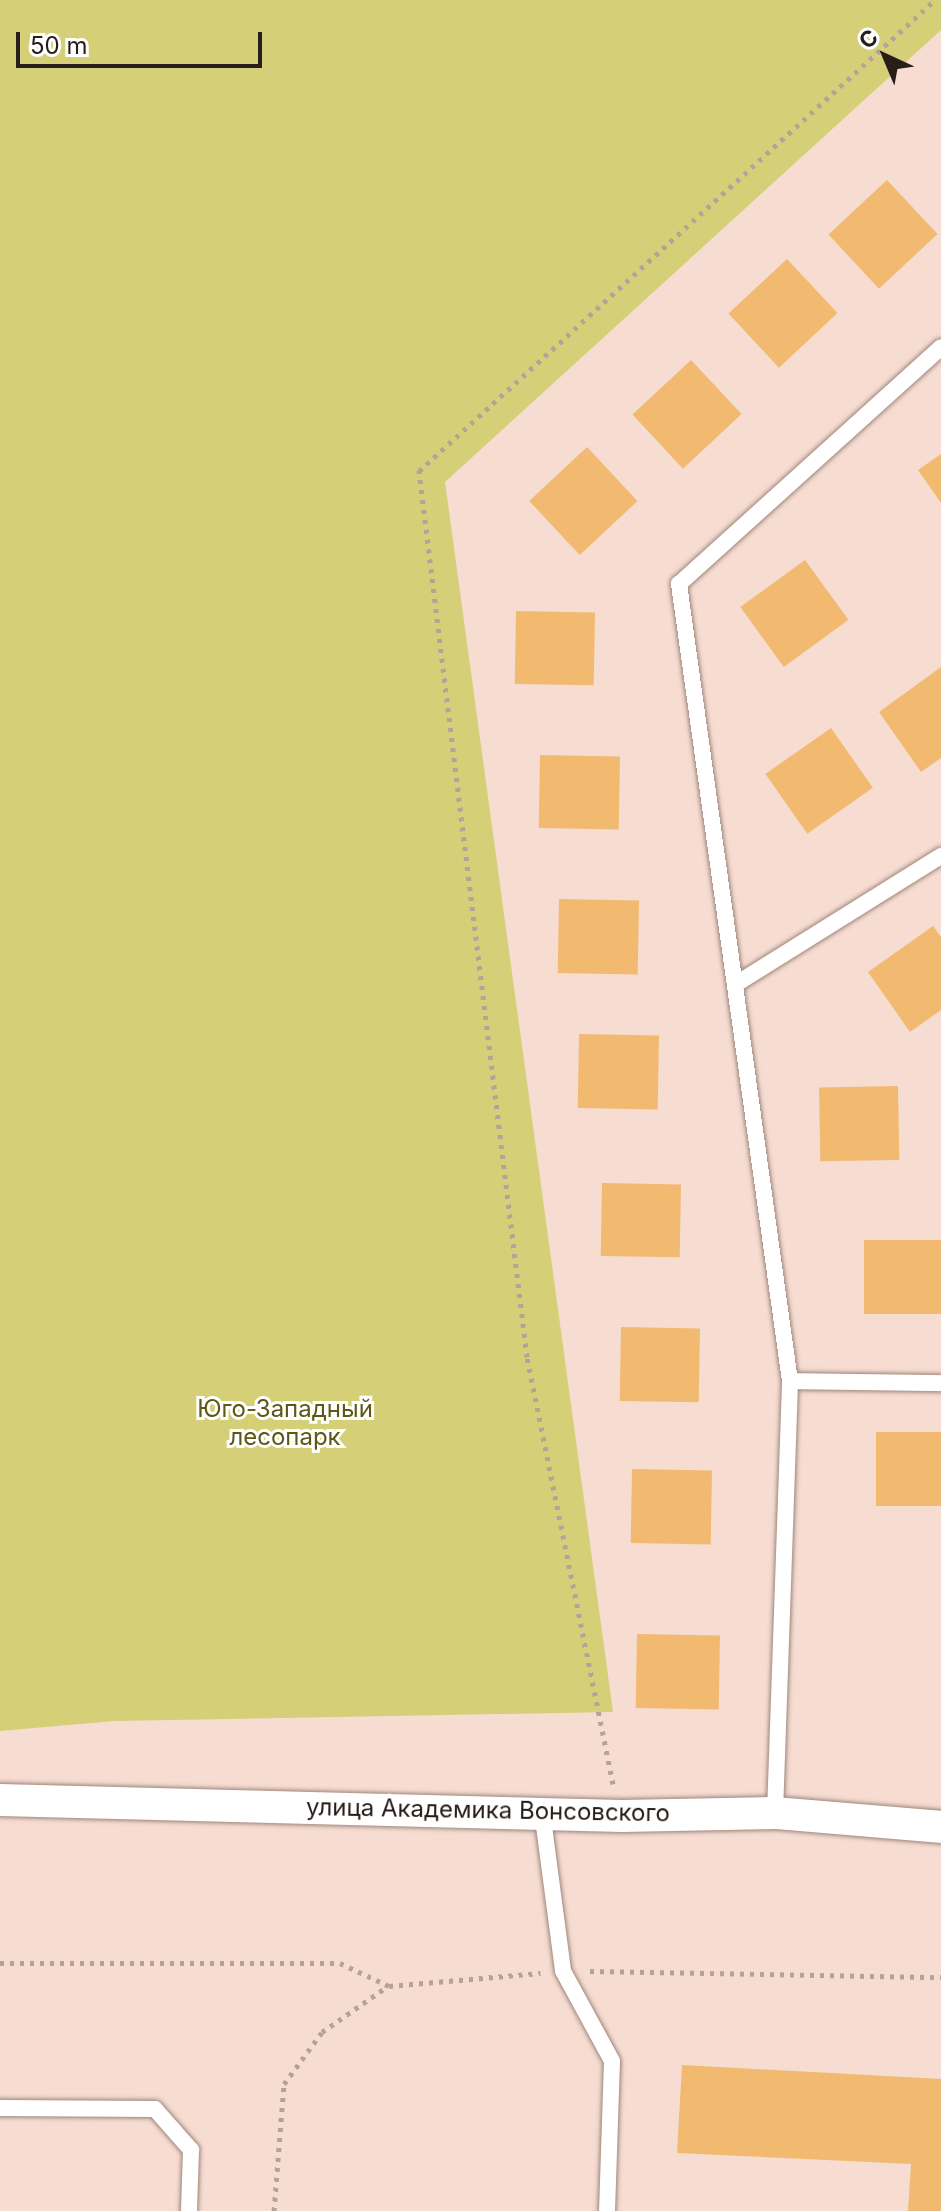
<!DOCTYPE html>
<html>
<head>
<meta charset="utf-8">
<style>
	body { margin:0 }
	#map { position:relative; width:941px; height:2211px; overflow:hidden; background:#f7dcd2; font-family:Inter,sans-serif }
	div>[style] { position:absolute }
	.green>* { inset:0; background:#d5cf77 }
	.building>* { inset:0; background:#f1ba70; transform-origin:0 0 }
	.path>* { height:5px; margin-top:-2.5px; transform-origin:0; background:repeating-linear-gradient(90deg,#b7a299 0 4px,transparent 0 10px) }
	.roads { filter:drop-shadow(0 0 2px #9f867c) drop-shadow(0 0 2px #9f867c) }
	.lane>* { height:16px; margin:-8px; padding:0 8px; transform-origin:8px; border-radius:8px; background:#fff }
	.street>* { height:32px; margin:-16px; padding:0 16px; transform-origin:16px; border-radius:16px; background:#fff }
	span { translate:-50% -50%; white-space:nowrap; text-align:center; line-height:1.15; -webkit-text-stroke:6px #fff; paint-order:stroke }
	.park-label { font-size:24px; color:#5d5815 }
	.street-label { font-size:24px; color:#271e1a }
	.north { position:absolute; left:845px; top:16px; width:80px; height:80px; -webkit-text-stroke:6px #fff; paint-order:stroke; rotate:316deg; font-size:22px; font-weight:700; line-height:32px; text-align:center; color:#271e1a }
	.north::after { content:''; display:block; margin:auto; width:28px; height:36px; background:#271e1a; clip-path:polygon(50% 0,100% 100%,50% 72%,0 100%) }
	.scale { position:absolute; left:16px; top:32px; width:246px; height:36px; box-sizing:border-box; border:4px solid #271e1a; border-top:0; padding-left:10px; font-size:24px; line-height:28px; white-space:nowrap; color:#271e1a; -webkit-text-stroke:6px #fff; paint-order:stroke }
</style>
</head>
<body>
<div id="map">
	<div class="green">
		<i style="clip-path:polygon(0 0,941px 0,941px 30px,445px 482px,613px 1712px,114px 1721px,0 1731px)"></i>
	</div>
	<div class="building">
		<i style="left:887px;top:180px;width:74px;height:80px;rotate:47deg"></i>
		<i style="left:787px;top:259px;width:74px;height:80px;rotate:47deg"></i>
		<i style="left:691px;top:360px;width:74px;height:80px;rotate:47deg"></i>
		<i style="left:587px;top:447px;width:74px;height:79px;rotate:47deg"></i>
		<i style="clip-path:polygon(941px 454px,941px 503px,918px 470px)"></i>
		<i style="left:805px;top:560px;width:74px;height:80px;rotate:54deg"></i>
		<i style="left:516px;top:611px;width:79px;height:73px;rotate:1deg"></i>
		<i style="clip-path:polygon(941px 667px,941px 758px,921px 772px,879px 712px)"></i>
		<i style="left:831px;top:728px;width:73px;height:80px;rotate:55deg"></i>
		<i style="left:540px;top:755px;width:80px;height:73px;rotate:1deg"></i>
		<i style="left:559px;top:899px;width:80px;height:74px;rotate:1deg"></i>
		<i style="clip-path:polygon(933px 926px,941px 937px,941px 1010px,910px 1032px,868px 972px)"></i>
		<i style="left:579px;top:1034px;width:80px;height:74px;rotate:1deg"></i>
		<i style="left:898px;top:1086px;width:74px;height:79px;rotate:89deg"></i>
		<i style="left:602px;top:1183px;width:79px;height:73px;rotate:1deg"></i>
		<i style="left:941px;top:1240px;width:74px;height:77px;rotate:90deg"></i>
		<i style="left:621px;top:1327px;width:79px;height:74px;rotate:1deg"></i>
		<i style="left:941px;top:1432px;width:74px;height:65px;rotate:90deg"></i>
		<i style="left:632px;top:1469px;width:80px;height:74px;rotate:1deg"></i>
		<i style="left:637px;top:1634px;width:83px;height:74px;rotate:1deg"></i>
		<i style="clip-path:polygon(682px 2065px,941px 2079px,941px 2211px,908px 2211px,911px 2164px,677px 2153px)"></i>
	</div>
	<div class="path">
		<i style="left:613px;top:1784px;width:436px;rotate:-101.4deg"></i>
		<i style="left:527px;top:1357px;width:893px;rotate:-96.95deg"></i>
		<i style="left:419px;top:471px;width:699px;rotate:-42.39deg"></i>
		<i style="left:0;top:1963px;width:340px"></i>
		<i style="left:340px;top:1963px;width:54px;rotate:25.1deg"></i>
		<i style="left:389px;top:1986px;width:152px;rotate:-4.9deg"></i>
		<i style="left:590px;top:1971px;width:351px;rotate:1deg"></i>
		<i style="left:274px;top:2211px;width:127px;rotate:-85.5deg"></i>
		<i style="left:284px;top:2084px;width:64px;rotate:-53.8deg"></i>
		<i style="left:322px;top:2032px;width:80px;rotate:-34.9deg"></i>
	</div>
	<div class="roads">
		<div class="lane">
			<i style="left:736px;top:984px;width:242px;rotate:-32deg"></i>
			<i style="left:790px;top:1381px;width:151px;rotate:0.8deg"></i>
			<i style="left:542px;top:1811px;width:161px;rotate:82.5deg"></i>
			<i style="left:563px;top:1971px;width:102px;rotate:61.4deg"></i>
			<i style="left:612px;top:2061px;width:150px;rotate:91.9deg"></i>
			<i style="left:775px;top:1813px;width:432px;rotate:-88deg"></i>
			<i style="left:790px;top:1381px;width:805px;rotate:-97.93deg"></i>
			<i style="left:679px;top:584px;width:353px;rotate:-42.1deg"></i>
			<i style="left:0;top:2108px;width:155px;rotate:0.4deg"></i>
			<i style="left:155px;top:2109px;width:55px;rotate:48.7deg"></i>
			<i style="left:191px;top:2150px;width:61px;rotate:91.9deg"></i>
		</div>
		<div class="street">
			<i style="left:0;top:1800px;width:622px;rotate:1.47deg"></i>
			<i style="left:622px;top:1816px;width:153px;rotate:-1.1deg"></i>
			<i style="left:775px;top:1813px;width:167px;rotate:4.8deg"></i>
		</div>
	</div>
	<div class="park-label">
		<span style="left:285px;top:1423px">Юго-Западный<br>лесопарк</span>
	</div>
	<div class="street-label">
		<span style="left:488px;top:1810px;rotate:1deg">улица Академика Вонсовского</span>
	</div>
	<div class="north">С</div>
	<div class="scale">50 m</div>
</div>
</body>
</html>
